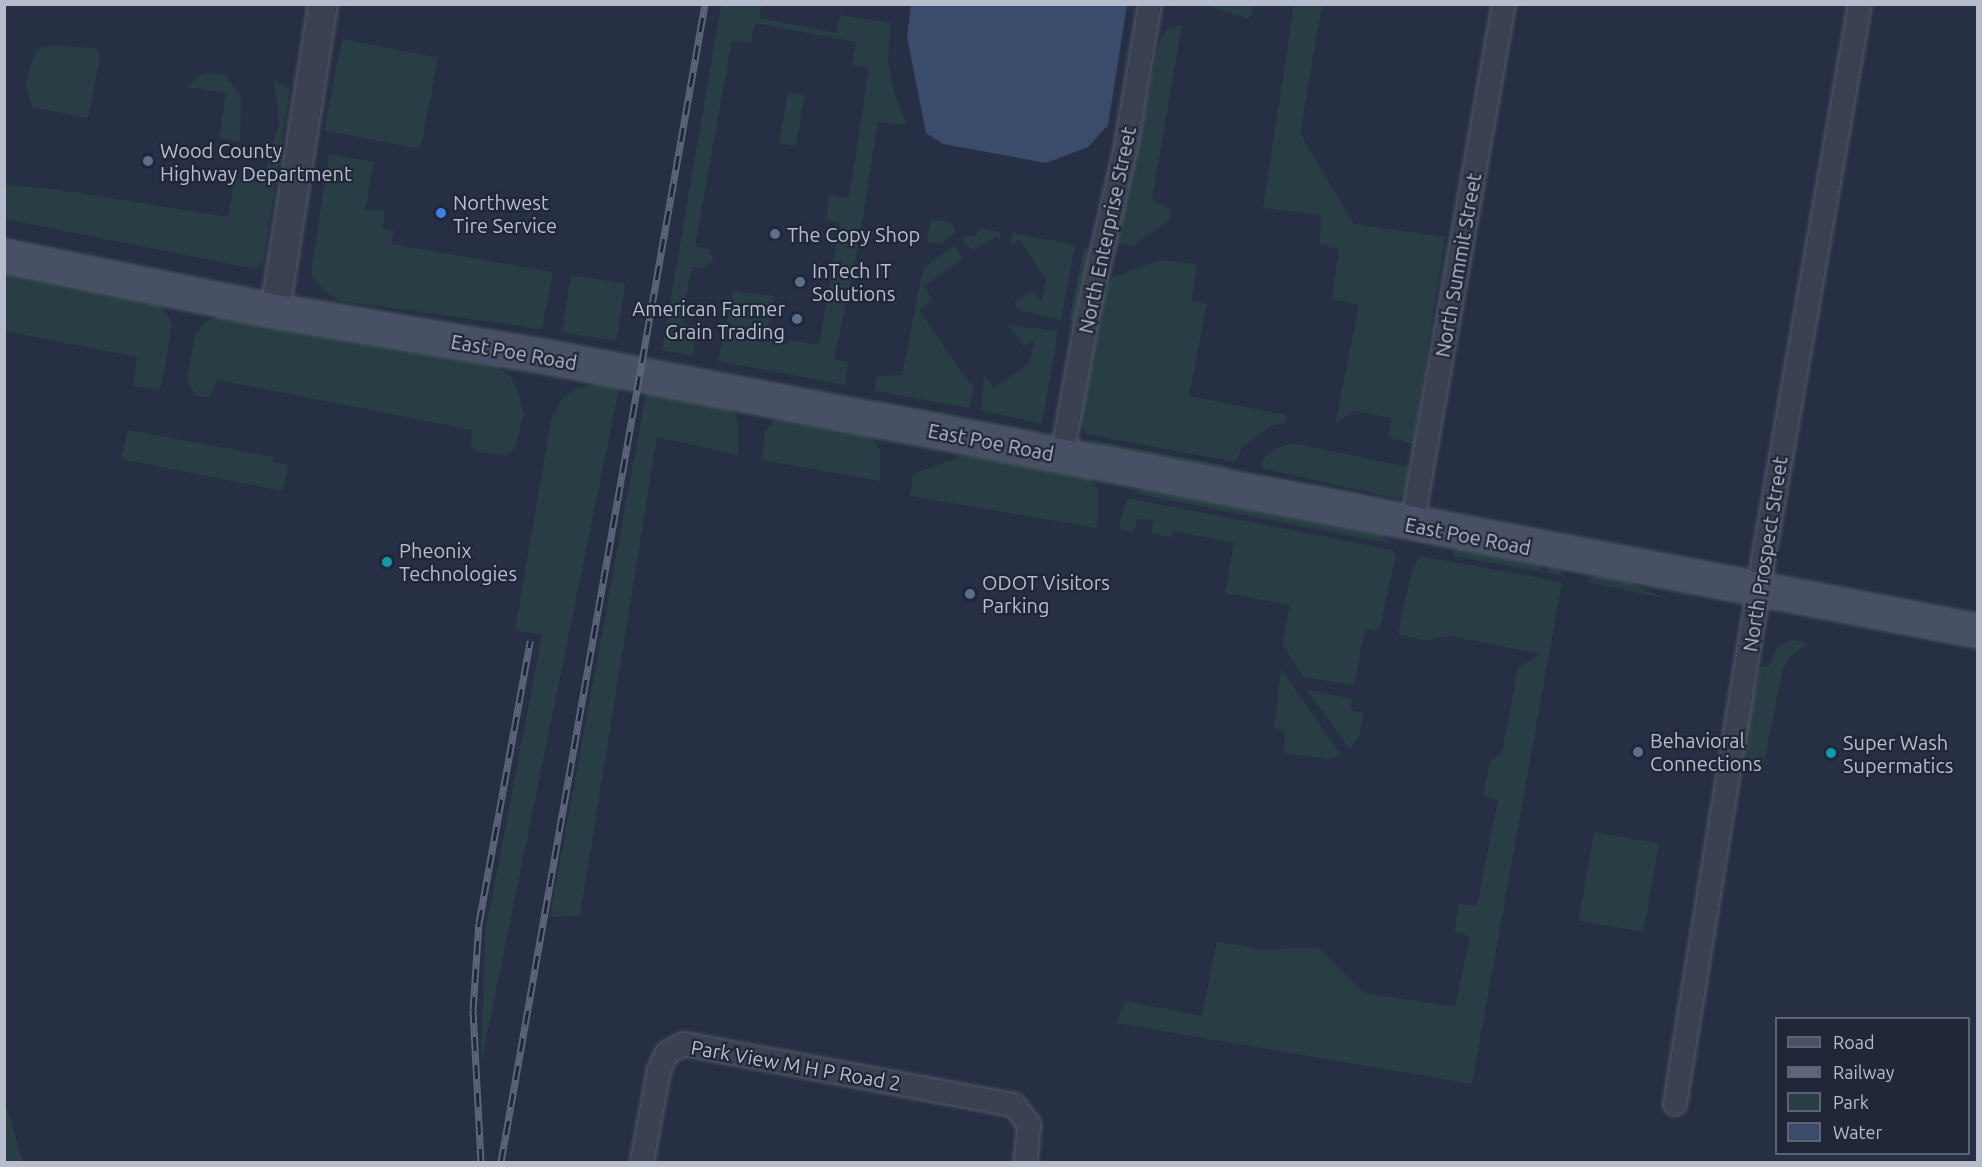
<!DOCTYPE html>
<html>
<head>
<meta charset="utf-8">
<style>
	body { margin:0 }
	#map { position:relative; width:1982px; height:1167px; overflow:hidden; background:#262f43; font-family:Ubuntu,sans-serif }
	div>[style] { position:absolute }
	.green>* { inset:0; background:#283e44; transform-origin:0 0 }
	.water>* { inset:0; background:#3b4b6c }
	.roads { filter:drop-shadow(0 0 2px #525a6a) drop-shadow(0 0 2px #525a6a) }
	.minor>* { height:22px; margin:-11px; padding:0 11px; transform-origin:11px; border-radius:11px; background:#3a4252 }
	.tertiary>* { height:28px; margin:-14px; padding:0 14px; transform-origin:14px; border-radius:14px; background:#3a4252 }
	.secondary>* { height:32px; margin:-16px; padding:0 16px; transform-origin:16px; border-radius:16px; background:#485065 }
	.rail>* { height:7px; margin-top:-3.5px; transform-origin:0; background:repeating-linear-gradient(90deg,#1f2738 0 14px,#5c6579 0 28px); box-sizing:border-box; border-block:2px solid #5c6579 }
	.dots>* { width:16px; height:16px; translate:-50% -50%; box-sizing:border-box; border:3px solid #1f2738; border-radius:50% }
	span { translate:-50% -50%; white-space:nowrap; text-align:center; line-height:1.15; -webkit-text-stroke:4.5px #1f2738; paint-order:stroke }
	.poi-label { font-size:20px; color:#b7bdcc }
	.left { translate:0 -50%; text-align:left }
	.right { translate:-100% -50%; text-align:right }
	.street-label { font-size:20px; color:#b7bdcc }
	.frame { position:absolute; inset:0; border:6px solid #b7bdcc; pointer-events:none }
	.legend { position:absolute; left:1775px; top:1017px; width:195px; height:138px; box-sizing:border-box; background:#1f2738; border:2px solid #5c6373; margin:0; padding:8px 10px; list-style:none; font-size:18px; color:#b7bdcc }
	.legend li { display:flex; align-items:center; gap:12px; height:30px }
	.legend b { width:30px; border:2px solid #5c6373 }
</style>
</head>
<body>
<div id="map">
	<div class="green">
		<i style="clip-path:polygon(1294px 4px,1322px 5px,1300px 133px,1354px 224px,1445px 237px,1413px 444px,1388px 437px,1391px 418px,1354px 411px,1335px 424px,1359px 305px,1332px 299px,1339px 249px,1320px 244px,1321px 215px,1263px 208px)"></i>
		<i style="clip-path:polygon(721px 5px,762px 5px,759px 18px,836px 33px,840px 15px,891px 23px,888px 60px,894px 93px,907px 125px,878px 122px,858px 247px,834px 359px,848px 362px,845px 385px,718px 361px,733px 291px,775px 296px,766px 337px,772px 343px,788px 345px,789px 340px,819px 345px,840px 223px,826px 220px,829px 195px,849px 198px,869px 68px,852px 65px,856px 42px,755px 23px,751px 43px,732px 41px,695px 246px,708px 249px,714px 260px,704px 268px,692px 267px,681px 323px,697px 326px,693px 356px,662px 350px)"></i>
		<i style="clip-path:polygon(1205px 5px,1254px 4px,1254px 5px,1249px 19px)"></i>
		<i style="clip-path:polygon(1182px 25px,1152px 199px,1172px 210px,1169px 220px,1133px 246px,1117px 243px,1159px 44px,1166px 30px)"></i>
		<i style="left:342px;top:39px;width:98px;height:93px;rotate:11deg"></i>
		<i style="clip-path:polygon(50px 45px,96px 48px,100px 57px,88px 118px,32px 107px,25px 83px,36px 50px)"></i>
		<i style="clip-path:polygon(203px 73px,225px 74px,241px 97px,240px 142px,219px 138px,226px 93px,186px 87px)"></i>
		<i style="clip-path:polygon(274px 80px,290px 89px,263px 262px,254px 269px,5px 219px,5px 185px,54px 189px,228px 217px,234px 179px,262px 183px,279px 124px)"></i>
		<i style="left:788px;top:92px;width:17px;height:52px;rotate:10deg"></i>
		<i style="clip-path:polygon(329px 154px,374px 162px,365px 210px,385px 211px,382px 229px,394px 231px,392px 244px,553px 272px,542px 329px,341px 301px,327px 293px,312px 276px,312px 267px)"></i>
		<i style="clip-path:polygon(931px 219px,953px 223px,955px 233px,940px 244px,930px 243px,927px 239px)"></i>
		<i style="clip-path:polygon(981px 228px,1001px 232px,1000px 240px,997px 236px,972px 251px,963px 239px,969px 235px,973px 238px)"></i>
		<i style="clip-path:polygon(1012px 233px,1075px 245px,1061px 320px,1020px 311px,1014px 303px,1032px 290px,1041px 302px,1046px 280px,1020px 240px,1011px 245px)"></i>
		<i style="clip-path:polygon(955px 245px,963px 259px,924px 286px,933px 300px,919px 310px,970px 384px,974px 382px,970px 408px,874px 391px,877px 376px,902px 375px,923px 268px)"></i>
		<i style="clip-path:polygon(1084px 247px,1091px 248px,1073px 321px,1069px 320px)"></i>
		<i style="clip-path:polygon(1160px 260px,1197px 264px,1192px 301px,1207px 304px,1189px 396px,1287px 415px,1285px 423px,1271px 426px,1243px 446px,1235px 462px,1087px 434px,1080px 420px,1105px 290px,1112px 278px)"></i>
		<i style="clip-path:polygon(5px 272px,153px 302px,164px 309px,172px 324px,162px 384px,157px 390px,133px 386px,137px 357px,5px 331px)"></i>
		<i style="left:571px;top:275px;width:55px;height:58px;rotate:9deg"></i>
		<i style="clip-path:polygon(223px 315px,492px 363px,511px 377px,518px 391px,524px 415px,515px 448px,506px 455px,483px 453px,471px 447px,472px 430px,218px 380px,209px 397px,196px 396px,187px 381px,195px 334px,205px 322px)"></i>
		<i style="clip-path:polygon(1009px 325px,1058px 331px,1042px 424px,981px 410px,984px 375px,994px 388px,1030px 363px,1034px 340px,1023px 346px)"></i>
		<i style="clip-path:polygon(602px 382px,620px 384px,481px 1064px,485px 934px,542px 635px,515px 630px,551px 420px,561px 400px,575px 389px)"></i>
		<i style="clip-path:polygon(647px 388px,733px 407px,738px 422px,738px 455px,657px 437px,580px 916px,550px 917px)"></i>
		<i style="clip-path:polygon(878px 400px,1042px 432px,1022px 436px,881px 405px)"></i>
		<i style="clip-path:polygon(776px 417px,869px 432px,880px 450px,880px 481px,762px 460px,765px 432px)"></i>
		<i style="clip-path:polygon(128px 430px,274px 457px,273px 462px,288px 465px,282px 491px,121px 459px)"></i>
		<i style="clip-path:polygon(1090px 440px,1223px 465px,1230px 468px,1225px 473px,1102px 450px)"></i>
		<i style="clip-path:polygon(1292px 443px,1409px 467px,1406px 491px,1399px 499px,1261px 468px,1263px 459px,1271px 451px)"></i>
		<i style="clip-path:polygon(965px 455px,1090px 476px,1099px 491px,1097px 528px,910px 496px,913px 474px)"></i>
		<i style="clip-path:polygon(1264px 475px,1356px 492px,1395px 502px,1265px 481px)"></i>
		<i style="clip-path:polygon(1147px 488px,1380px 533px,1392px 544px,1131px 493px)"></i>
		<i style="clip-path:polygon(1127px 498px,1393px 550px,1396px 556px,1379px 631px,1365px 629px,1354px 685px,1303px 677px,1282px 643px,1290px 605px,1225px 593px,1234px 543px,1173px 531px,1172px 537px,1151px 533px,1154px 520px,1137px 519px,1133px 533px,1118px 529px)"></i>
		<i style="clip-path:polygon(1455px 548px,1541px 564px,1540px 570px,1548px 571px,1549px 565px,1558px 568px,1563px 576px,1453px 556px)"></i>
		<i style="clip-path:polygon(1420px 556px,1562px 582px,1472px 1084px,1116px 1023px,1125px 1001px,1202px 1016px,1217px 941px,1262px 950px,1318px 947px,1364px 993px,1455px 1007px,1470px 937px,1454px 931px,1459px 904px,1477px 906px,1498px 800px,1483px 796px,1490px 762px,1502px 753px,1518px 668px,1540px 654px,1451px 636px,1424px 640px,1398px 634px,1412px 570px)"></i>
		<i style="clip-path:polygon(1595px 575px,1626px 581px,1667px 599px,1587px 582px)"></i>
		<i style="clip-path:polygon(1792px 640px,1808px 643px,1791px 656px,1783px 668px,1764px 763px,1747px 759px,1744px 741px,1761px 667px,1769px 666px,1777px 647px)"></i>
		<i style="clip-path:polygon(1281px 669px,1341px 755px,1328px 759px,1283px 753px,1286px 732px,1274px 728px)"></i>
		<i style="clip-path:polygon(1306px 689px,1352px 699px,1350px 710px,1364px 713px,1358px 739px,1349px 748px)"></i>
		<i style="left:1594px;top:832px;width:66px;height:90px;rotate:10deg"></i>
		<i style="clip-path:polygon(5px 1103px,23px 1162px,5px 1162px)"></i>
	</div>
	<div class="water">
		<i style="clip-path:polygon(911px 5px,1127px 5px,1108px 125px,1088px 147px,1046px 163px,943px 144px,926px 133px,907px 37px)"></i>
	</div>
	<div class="roads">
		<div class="minor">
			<i style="left:1062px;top:456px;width:140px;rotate:-79.7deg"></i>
			<i style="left:1087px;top:318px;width:176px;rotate:-77.2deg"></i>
			<i style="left:1126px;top:146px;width:144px;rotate:-80.4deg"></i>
			<i style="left:1412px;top:525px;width:529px;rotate:-79.99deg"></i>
			<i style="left:1675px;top:1104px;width:556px;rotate:-80.79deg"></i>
			<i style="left:1764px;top:555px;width:559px;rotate:-80.12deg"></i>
			<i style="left:642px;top:1162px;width:94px;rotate:-79.5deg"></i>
			<i style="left:659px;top:1070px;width:19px;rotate:-65deg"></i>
			<i style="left:667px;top:1053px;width:19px;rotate:-28deg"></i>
			<i style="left:684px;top:1044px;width:336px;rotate:10.5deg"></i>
			<i style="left:1014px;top:1105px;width:24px;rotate:52deg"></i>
			<i style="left:1029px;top:1124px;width:38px;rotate:95deg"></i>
		</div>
		<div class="tertiary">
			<i style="left:275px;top:311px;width:311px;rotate:-81.1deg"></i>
		</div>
		<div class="secondary">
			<i style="left:4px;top:256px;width:277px;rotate:11.5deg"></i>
			<i style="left:275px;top:311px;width:276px;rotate:9.6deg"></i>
			<i style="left:547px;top:357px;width:1457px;rotate:10.84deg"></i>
		</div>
	</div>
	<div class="rail">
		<i style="left:481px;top:1162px;width:152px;rotate:-93deg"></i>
		<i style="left:473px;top:1010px;width:87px;rotate:-86.1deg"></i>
		<i style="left:479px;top:923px;width:287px;rotate:-79.7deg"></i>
		<i style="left:501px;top:1162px;width:1176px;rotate:-80.01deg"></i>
	</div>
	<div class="dots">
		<i style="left:148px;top:161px;background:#5c6f8a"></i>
		<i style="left:441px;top:213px;background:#3f7fe0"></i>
		<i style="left:775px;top:234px;background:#5c6f8a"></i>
		<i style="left:800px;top:282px;background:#5c6f8a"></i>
		<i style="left:797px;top:319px;background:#5c6f8a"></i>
		<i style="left:387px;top:562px;background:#0f9aa8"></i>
		<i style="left:970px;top:594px;background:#5c6f8a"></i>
		<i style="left:1638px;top:752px;background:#5c6f8a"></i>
		<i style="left:1831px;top:753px;background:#0f9aa8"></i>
	</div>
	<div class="poi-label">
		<span class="left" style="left:160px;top:162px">Wood County<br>Highway Department</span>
		<span class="left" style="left:453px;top:214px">Northwest<br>Tire Service</span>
		<span class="left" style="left:787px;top:234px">The Copy Shop</span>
		<span class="left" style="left:812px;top:282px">InTech IT<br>Solutions</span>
		<span class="right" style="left:785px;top:320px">American Farmer<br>Grain Trading</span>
		<span class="left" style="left:399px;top:562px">Pheonix<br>Technologies</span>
		<span class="left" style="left:982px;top:594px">ODOT Visitors<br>Parking</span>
		<span class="left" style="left:1650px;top:752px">Behavioral<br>Connections</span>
		<span class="left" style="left:1843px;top:754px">Super Wash<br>Supermatics</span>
	</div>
	<div class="street-label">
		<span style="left:1107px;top:230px;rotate:-78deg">North Enterprise Street</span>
		<span style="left:1458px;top:265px;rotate:-80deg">North Summit Street</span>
		<span style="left:514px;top:352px;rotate:10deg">East Poe Road</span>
		<span style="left:991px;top:442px;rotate:11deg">East Poe Road</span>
		<span style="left:1468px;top:536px;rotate:11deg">East Poe Road</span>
		<span style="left:1765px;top:554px;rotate:-81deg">North Prospect Street</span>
		<span style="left:796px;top:1065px;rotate:10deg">Park View M H P Road 2</span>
	</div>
	<div class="frame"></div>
	<ul class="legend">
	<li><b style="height:8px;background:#485065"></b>Road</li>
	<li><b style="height:8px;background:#5c6579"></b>Railway</li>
	<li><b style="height:16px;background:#283e44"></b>Park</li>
	<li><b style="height:16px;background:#3b4b6c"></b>Water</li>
	</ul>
</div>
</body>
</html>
